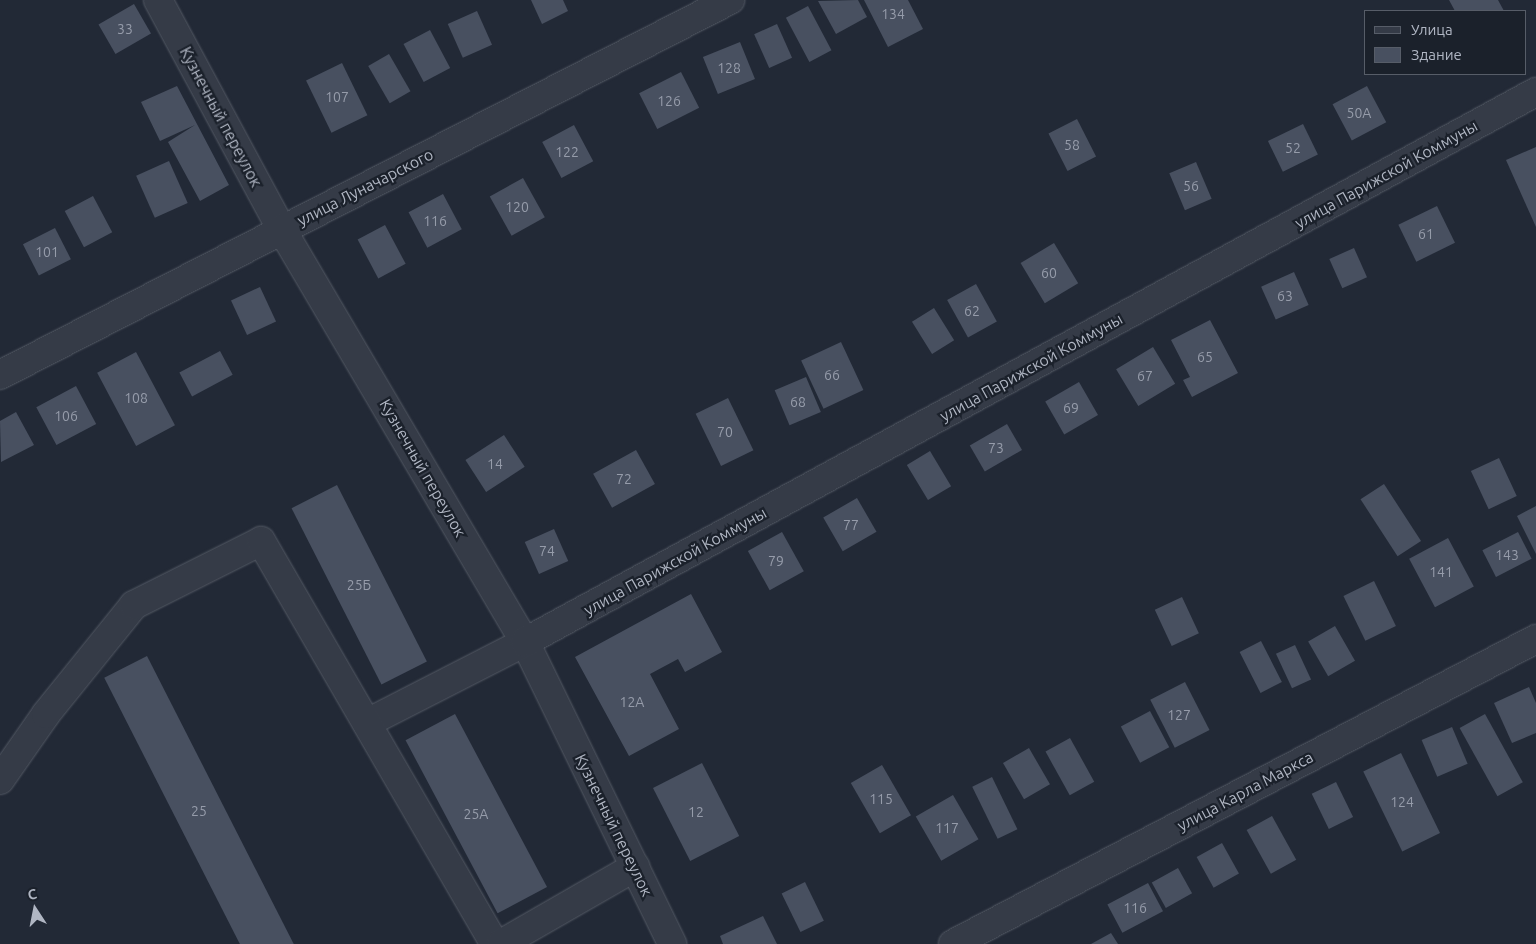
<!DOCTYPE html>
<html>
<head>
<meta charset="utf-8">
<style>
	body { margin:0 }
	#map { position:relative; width:1536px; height:944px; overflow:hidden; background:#222936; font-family:Ubuntu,sans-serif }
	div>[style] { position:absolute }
	.building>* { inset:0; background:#485060; transform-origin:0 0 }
	.roads { filter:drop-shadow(0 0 1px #535964) drop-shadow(0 0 1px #535964) }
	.minor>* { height:28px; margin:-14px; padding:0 14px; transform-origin:14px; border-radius:14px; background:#353b47 }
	span { translate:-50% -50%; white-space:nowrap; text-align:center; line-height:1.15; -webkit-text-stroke:4.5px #1b212b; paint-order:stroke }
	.number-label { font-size:14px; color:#969caa }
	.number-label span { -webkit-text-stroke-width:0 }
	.street-label { font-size:16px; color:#b0b6c3 }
	.legend { position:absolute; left:1364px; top:10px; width:162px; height:65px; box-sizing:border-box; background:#1b212b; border:1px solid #575d68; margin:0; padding:6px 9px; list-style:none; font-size:15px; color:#b0b6c3 }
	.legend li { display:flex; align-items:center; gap:10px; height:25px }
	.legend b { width:25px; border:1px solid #575d68 }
	.north { position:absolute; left:10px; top:884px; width:50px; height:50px; -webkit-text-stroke:4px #1b212b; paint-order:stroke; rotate:349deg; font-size:14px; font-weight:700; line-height:20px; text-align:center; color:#b0b6c3 }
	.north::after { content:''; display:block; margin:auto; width:18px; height:22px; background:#b0b6c3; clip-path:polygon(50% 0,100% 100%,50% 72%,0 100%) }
</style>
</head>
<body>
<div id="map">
	<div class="building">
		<i style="clip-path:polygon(531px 0,563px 0,568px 11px,542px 24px)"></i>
		<i style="clip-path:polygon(858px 0,867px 17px,836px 34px,818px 1px)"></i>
		<i style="clip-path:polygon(864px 0,908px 0,923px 29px,888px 47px)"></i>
		<i style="clip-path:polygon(1449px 0,1498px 0,1504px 11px,1455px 11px)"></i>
		<i style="left:134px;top:4px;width:34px;height:41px;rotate:60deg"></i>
		<i style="left:808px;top:6px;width:50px;height:25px;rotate:62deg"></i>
		<i style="left:477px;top:11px;width:37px;height:32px;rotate:66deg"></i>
		<i style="left:777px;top:24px;width:37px;height:25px;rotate:66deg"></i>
		<i style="left:430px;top:30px;width:43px;height:30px;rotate:62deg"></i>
		<i style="left:740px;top:42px;width:40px;height:40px;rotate:68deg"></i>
		<i style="left:389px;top:54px;width:43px;height:24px;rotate:60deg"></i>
		<i style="left:342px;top:63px;width:58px;height:40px;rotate:64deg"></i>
		<i style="left:681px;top:72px;width:40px;height:47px;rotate:63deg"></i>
		<i style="clip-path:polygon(177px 86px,229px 185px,200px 201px,168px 142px,195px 125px,160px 141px,141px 102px)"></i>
		<i style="left:1367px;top:86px;width:41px;height:39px;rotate:62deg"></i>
		<i style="left:1077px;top:119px;width:42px;height:32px;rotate:63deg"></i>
		<i style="left:1303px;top:124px;width:34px;height:39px;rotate:64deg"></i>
		<i style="left:574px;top:125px;width:41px;height:36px;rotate:62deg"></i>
		<i style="clip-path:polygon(1536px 147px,1536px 227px,1506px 160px)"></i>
		<i style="left:169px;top:161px;width:46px;height:36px;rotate:66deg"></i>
		<i style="left:1196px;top:162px;width:40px;height:29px;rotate:67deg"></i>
		<i style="left:523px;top:178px;width:45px;height:38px;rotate:61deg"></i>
		<i style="left:443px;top:194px;width:40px;height:39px;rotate:62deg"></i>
		<i style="left:93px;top:196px;width:41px;height:32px;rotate:62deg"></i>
		<i style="left:1437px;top:206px;width:41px;height:43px;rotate:64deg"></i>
		<i style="left:385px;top:225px;width:44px;height:31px;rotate:62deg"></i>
		<i style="left:55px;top:228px;width:35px;height:36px;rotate:63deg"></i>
		<i style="left:1054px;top:243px;width:47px;height:39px;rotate:59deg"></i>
		<i style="left:1354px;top:248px;width:32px;height:27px;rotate:66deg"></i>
		<i style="left:1294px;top:272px;width:36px;height:36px;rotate:66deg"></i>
		<i style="left:976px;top:284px;width:43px;height:33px;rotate:61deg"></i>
		<i style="left:260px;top:287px;width:38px;height:32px;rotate:65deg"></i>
		<i style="left:934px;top:308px;width:38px;height:26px;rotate:58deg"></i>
		<i style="clip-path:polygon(1210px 320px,1238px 373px,1192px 397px,1183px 380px,1190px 377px,1171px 340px)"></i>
		<i style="left:841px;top:342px;width:53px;height:44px;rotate:65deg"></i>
		<i style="left:1153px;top:347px;width:43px;height:43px;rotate:59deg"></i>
		<i style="left:220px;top:351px;width:27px;height:46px;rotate:62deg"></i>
		<i style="left:136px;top:352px;width:83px;height:44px;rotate:62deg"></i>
		<i style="left:806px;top:377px;width:38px;height:34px;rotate:67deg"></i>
		<i style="left:1079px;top:382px;width:38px;height:39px;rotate:60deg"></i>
		<i style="left:76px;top:386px;width:43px;height:45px;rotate:62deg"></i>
		<i style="left:728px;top:398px;width:58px;height:36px;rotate:64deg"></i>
		<i style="clip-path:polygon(16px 412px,34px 445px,1px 462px,0 421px)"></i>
		<i style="left:1007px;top:424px;width:30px;height:43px;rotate:60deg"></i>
		<i style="left:504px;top:435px;width:38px;height:46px;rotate:57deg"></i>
		<i style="left:636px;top:450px;width:39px;height:49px;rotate:61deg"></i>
		<i style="left:930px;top:451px;width:41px;height:27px;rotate:59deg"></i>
		<i style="left:1499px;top:458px;width:42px;height:31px;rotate:65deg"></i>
		<i style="left:1384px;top:484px;width:68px;height:28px;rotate:57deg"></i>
		<i style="left:337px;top:485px;width:198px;height:51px;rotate:63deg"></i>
		<i style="left:857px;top:498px;width:39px;height:39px;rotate:60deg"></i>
		<i style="clip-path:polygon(1536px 506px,1536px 554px,1517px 516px)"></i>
		<i style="left:554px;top:529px;width:35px;height:32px;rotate:66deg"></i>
		<i style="left:782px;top:532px;width:45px;height:39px;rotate:61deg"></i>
		<i style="left:1518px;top:532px;width:30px;height:40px;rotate:63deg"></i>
		<i style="left:1448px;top:538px;width:55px;height:44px;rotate:62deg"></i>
		<i style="left:1374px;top:581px;width:50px;height:34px;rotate:64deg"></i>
		<i style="clip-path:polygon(691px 594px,722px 652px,685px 672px,678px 659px,650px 674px,679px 729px,629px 756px,575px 657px)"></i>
		<i style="left:1182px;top:597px;width:40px;height:30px;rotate:65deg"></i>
		<i style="left:1335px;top:626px;width:40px;height:31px;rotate:60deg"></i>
		<i style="left:1261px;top:641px;width:46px;height:24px;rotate:63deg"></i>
		<i style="left:1295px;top:645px;width:38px;height:21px;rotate:65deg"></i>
		<i style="left:147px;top:656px;width:324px;height:48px;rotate:63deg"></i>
		<i style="left:1185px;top:682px;width:54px;height:39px;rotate:63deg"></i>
		<i style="clip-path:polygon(1529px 687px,1536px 703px,1536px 733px,1512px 743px,1494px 703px)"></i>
		<i style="left:1150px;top:711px;width:41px;height:33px;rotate:62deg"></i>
		<i style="left:455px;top:714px;width:196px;height:56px;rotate:62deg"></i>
		<i style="left:1485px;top:714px;width:78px;height:29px;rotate:61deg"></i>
		<i style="left:1452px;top:727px;width:40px;height:33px;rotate:67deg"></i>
		<i style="left:1070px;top:738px;width:50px;height:28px;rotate:61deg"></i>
		<i style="left:1029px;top:748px;width:42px;height:30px;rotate:60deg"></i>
		<i style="left:1401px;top:753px;width:89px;height:42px;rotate:64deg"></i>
		<i style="left:702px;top:763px;width:82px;height:55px;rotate:63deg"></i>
		<i style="left:882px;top:765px;width:58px;height:36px;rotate:60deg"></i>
		<i style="left:992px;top:777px;width:58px;height:22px;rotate:64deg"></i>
		<i style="left:1336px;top:782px;width:39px;height:27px;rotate:64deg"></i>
		<i style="left:953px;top:795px;width:51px;height:43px;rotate:60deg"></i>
		<i style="left:1272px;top:816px;width:50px;height:29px;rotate:61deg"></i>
		<i style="left:1222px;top:843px;width:35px;height:29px;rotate:61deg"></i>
		<i style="left:1178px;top:868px;width:29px;height:30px;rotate:61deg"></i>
		<i style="left:805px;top:882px;width:43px;height:26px;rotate:64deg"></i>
		<i style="left:1148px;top:883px;width:32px;height:46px;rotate:62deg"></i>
		<i style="clip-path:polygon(763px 916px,777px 944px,723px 944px,720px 936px)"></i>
		<i style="clip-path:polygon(1111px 933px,1118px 944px,1091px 944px)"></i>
	</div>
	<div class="roads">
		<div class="minor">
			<i style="left:158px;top:0;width:261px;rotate:61.7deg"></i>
			<i style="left:282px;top:230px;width:478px;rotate:59.5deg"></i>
			<i style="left:525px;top:642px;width:336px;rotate:64deg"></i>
			<i style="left:0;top:375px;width:821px;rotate:-27.19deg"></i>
			<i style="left:367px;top:723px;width:178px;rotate:-27.1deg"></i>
			<i style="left:525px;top:642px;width:1151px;rotate:-28.55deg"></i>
			<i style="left:0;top:780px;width:80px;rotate:-55.1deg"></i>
			<i style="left:46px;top:714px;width:140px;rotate:-51.1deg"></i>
			<i style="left:134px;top:605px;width:142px;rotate:-26.7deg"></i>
			<i style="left:261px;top:541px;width:466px;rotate:59.9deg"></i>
			<i style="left:501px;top:944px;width:155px;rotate:-29.9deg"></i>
			<i style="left:953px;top:944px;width:658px;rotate:-27.62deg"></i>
		</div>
	</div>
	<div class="number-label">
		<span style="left:893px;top:14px">134</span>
		<span style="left:125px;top:29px">33</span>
		<span style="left:729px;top:68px">128</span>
		<span style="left:337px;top:97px">107</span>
		<span style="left:669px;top:101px">126</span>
		<span style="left:1359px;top:113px">50А</span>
		<span style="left:1072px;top:145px">58</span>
		<span style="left:1293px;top:148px">52</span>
		<span style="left:567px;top:152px">122</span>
		<span style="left:1191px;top:186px">56</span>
		<span style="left:517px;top:207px">120</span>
		<span style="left:435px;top:221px">116</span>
		<span style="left:1426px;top:234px">61</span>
		<span style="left:47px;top:252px">101</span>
		<span style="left:1049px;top:273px">60</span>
		<span style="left:1285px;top:296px">63</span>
		<span style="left:972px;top:311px">62</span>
		<span style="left:1205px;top:357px">65</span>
		<span style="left:832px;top:375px">66</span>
		<span style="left:1145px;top:376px">67</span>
		<span style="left:136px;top:398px">108</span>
		<span style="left:798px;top:402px">68</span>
		<span style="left:1071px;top:408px">69</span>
		<span style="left:66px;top:416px">106</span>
		<span style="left:725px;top:432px">70</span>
		<span style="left:996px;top:448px">73</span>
		<span style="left:495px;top:464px">14</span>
		<span style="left:624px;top:479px">72</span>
		<span style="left:851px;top:525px">77</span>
		<span style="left:547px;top:551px">74</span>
		<span style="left:1507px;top:555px">143</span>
		<span style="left:776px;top:561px">79</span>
		<span style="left:1441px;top:572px">141</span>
		<span style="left:359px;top:585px">25Б</span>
		<span style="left:632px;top:702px">12А</span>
		<span style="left:1179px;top:715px">127</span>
		<span style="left:881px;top:799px">115</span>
		<span style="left:1402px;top:802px">124</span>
		<span style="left:199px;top:811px">25</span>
		<span style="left:696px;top:812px">12</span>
		<span style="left:476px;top:814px">25А</span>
		<span style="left:947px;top:828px">117</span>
		<span style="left:1135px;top:908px">116</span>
	</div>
	<div class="street-label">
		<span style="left:221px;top:117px;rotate:62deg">Кузнечный переулок</span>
		<span style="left:1386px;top:174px;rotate:-29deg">улица Парижской Коммуны</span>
		<span style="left:365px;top:187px;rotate:-27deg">улица Луначарского</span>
		<span style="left:1031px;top:367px;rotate:-29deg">улица Парижской Коммуны</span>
		<span style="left:423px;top:468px;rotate:60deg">Кузнечный переулок</span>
		<span style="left:675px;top:561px;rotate:-29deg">улица Парижской Коммуны</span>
		<span style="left:1245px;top:791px;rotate:-28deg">улица Карла Маркса</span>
		<span style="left:614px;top:825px;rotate:64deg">Кузнечный переулок</span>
	</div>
	<ul class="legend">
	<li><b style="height:6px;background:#353b47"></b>Улица</li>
	<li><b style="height:14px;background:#485060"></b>Здание</li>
	</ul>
	<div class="north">С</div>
</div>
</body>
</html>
